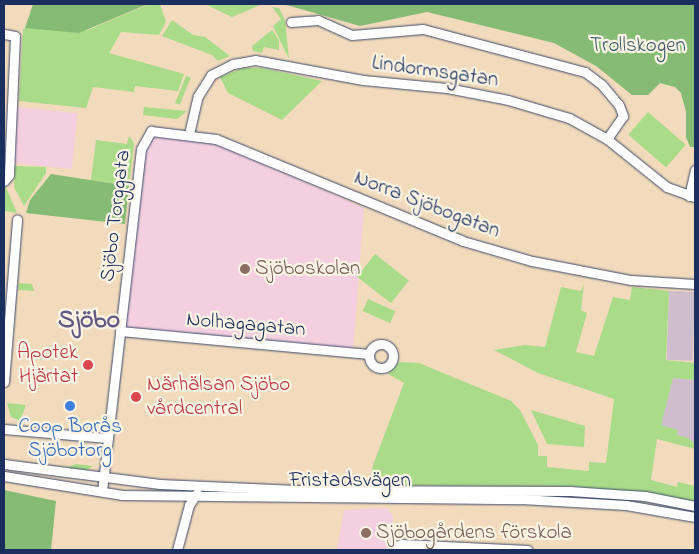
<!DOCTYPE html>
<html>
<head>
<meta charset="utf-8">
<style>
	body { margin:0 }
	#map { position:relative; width:699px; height:554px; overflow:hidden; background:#f2dbbc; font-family:"Indie Flower",sans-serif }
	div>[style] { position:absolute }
	.built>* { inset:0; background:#f3cfdf; transform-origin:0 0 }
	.industrial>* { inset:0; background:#cfbdce; transform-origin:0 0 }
	.green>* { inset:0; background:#a9db89; transform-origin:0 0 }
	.forest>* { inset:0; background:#86bb75 }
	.roads { filter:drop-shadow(0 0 1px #3b496c) drop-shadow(0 0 1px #3b496c) }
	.minor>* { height:9px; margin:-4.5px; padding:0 4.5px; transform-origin:4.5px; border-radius:4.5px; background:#fff }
	.minor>.ring { margin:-4.5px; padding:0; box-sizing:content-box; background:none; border:9px solid #fff; border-radius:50% }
	.dots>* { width:14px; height:14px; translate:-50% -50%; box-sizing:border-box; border:2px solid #fcf5e5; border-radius:50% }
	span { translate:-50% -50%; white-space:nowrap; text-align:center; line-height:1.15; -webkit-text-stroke:4.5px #fcf5e5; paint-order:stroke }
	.park-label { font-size:21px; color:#3e5a69 }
	.street-label { font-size:21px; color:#1b2f5e }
	.education-label { font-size:21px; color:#785e54 }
	.left { translate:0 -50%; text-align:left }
	.health-label { font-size:21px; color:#be3a42 }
	.right { translate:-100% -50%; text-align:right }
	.shop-label { font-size:21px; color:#366cbe }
	.district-label { font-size:26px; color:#625983; font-weight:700 }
	.frame { position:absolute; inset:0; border:5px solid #1b2f5e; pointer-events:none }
</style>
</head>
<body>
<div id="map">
	<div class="built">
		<i style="left:18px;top:107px;width:60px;height:56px;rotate:6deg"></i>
		<i style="clip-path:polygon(154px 134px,215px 143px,364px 208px,353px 351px,123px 330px,145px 143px)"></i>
		<i style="clip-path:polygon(387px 508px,393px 516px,392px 550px,337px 550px,344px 510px)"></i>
	</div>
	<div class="industrial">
		<i style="left:669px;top:291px;width:26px;height:69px;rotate:2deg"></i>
		<i style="clip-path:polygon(673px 378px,695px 380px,695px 444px,677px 435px,678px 430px,660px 425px)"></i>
	</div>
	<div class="green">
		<i style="clip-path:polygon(149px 4px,160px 4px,166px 22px,159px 35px,121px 32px,109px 53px,184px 74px,178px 91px,135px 86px,134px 92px,93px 87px,86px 108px,19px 101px,23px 29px,46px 16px,77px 21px,86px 31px)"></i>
		<i style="clip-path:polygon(205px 4px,263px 4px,232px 17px)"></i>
		<i style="clip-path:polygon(272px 7px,279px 8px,285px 20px,289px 59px,273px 26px,281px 19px)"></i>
		<i style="clip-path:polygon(172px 20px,193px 35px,205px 37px,230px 56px,218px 61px,212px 55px,162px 36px)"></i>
		<i style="clip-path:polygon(272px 30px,279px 40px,279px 50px,264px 47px,262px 53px,253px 51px,252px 46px)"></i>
		<i style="clip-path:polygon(243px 68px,262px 68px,322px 81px,282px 120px,228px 93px,220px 77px)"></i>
		<i style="left:186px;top:76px;width:5px;height:29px;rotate:22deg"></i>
		<i style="clip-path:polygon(144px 107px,187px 111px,177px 119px,143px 115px)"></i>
		<i style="left:648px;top:112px;width:50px;height:30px;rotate:41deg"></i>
		<i style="clip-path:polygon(129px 136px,134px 143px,129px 186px,91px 180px,96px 140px,127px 144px)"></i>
		<i style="clip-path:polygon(15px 166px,46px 167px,46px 173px,24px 206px,14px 187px)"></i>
		<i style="clip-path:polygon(4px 187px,6px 187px,17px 213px,4px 211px)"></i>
		<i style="left:375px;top:254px;width:43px;height:29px;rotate:38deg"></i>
		<i style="clip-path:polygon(19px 283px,32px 284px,34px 291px,18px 290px)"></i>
		<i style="clip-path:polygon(584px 283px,581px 310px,587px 313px,576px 352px,594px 356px,613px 297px,630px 300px,632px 287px,669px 291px,666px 360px,695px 363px,695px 380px,673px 378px,661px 425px,678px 430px,677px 435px,688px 438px,695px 444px,695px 449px,657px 439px,651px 480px,677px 487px,678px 482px,695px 486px,695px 501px,572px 486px,371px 485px,373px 465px,404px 383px,388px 374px,399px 362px,419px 363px,511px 401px,520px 410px,538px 445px,538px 456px,547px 456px,547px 467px,589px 471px,589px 462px,606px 463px,614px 399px,538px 373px,494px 350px,525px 345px,545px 347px,561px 287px,581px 291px)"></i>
		<i style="left:368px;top:299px;width:30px;height:13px;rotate:24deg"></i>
		<i style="clip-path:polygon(7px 403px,26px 405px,20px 421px,11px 417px)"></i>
		<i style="clip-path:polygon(531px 410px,585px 426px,584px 447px,547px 444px)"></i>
		<i style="clip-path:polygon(76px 464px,93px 466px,87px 470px,66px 468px)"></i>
	</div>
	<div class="forest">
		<i style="clip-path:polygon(33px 4px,148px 4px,79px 33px,25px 28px)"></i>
		<i style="clip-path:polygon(283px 4px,695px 4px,695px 147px,690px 147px,686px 137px,686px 112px,681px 93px,675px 87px,660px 83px,648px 95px,632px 95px,596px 66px,554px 43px,427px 12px,360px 26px)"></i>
		<i style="clip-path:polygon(51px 174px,129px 186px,125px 224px,26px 213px,30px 200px)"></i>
		<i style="clip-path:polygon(4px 490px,56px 501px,51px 550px,4px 550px)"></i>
	</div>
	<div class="roads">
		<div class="minor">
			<i style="left:291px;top:22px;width:27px;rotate:-4deg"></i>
			<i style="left:318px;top:20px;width:37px;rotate:24deg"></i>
			<i style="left:352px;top:35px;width:71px;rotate:-4.8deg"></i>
			<i style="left:423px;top:29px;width:168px;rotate:14.9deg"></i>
			<i style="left:585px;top:72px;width:21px;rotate:37deg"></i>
			<i style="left:602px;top:85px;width:26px;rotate:50deg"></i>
			<i style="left:619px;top:105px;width:12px;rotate:70deg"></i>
			<i style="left:623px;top:116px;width:28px;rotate:125deg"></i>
			<i style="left:4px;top:34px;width:11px;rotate:10deg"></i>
			<i style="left:15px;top:36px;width:139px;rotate:92.5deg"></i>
			<i style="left:9px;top:175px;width:8px;rotate:130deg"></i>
			<i style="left:189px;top:134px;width:39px;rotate:-77deg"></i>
			<i style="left:198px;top:96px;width:25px;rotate:-58deg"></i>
			<i style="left:211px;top:75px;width:25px;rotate:-27deg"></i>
			<i style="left:233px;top:64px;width:22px;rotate:-10deg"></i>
			<i style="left:255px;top:60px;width:110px;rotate:10.5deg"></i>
			<i style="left:363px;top:80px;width:84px;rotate:5.4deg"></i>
			<i style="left:447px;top:88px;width:62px;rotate:11.1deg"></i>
			<i style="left:508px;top:100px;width:64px;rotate:16.4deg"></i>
			<i style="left:569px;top:118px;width:43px;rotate:28.9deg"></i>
			<i style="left:607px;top:139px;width:77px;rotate:38.7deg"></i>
			<i style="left:667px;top:187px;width:30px;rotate:20deg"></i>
			<i style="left:689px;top:196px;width:27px;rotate:-77deg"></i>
			<i style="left:120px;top:331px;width:250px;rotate:5.3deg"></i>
			<i class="ring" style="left:369px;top:344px;width:15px;height:15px"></i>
			<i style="left:4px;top:382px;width:163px;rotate:-85.4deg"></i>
			<i style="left:4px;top:429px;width:103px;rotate:5deg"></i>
			<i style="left:4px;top:464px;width:157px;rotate:7.3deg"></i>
			<i style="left:160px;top:484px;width:137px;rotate:2.5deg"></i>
			<i style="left:297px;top:490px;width:273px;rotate:0.2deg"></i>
			<i style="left:570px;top:491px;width:75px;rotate:3.8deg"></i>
			<i style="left:645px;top:496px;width:51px;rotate:11.3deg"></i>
			<i style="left:4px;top:476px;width:120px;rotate:9.1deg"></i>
			<i style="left:122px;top:495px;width:399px;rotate:0.6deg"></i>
			<i style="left:521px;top:499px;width:105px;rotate:3.3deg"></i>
			<i style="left:626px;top:505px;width:70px;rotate:9.9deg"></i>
			<i style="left:102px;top:491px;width:344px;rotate:-83.5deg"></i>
			<i style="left:141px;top:149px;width:21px;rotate:-61deg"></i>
			<i style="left:151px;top:131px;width:65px;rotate:7deg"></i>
			<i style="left:216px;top:139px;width:267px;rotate:22.4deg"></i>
			<i style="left:463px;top:241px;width:72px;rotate:16.2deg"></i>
			<i style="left:532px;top:261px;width:101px;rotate:10.9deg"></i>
			<i style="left:631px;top:280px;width:64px;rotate:3.6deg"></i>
			<i style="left:177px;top:550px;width:47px;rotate:-75.1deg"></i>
			<i style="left:189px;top:505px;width:14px;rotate:-56deg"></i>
			<i style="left:395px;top:550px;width:4px;rotate:-90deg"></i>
			<i style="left:395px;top:546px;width:7px;rotate:-16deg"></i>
			<i style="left:402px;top:544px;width:126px;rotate:2.7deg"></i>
		</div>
	</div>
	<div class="dots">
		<i style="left:245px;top:269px;background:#8d6e63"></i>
		<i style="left:88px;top:365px;background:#e0444e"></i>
		<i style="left:136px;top:397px;background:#e0444e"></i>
		<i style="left:70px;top:406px;background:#3f7fe0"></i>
		<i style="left:366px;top:533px;background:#8d6e63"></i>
	</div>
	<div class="park-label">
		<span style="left:638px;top:46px">Trollskogen</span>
	</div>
	<div class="street-label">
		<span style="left:435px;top:72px;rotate:8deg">Lindormsgatan</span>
		<span style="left:427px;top:205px;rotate:21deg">Norra Sjöbogatan</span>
		<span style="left:116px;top:216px;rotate:-83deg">Sjöbo Torggata</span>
		<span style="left:246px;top:325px;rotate:5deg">Nolhagagatan</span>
		<span style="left:350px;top:481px">Fristadsvägen</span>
	</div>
	<div class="education-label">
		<span class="left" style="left:255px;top:269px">Sjöboskolan</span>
		<span class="left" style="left:376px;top:533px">Sjöbogårdens förskola</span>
	</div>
	<div class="health-label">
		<span class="right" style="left:78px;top:365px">Apotek<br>Hjärtat</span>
		<span class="left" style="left:147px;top:397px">Närhälsan Sjöbo<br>vårdcentral</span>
	</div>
	<div class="shop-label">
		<span style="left:70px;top:439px">Coop Borås<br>Sjöbotorg</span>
	</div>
	<div class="district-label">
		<span style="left:89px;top:322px">Sjöbo</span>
	</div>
	<div class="frame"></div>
</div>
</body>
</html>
